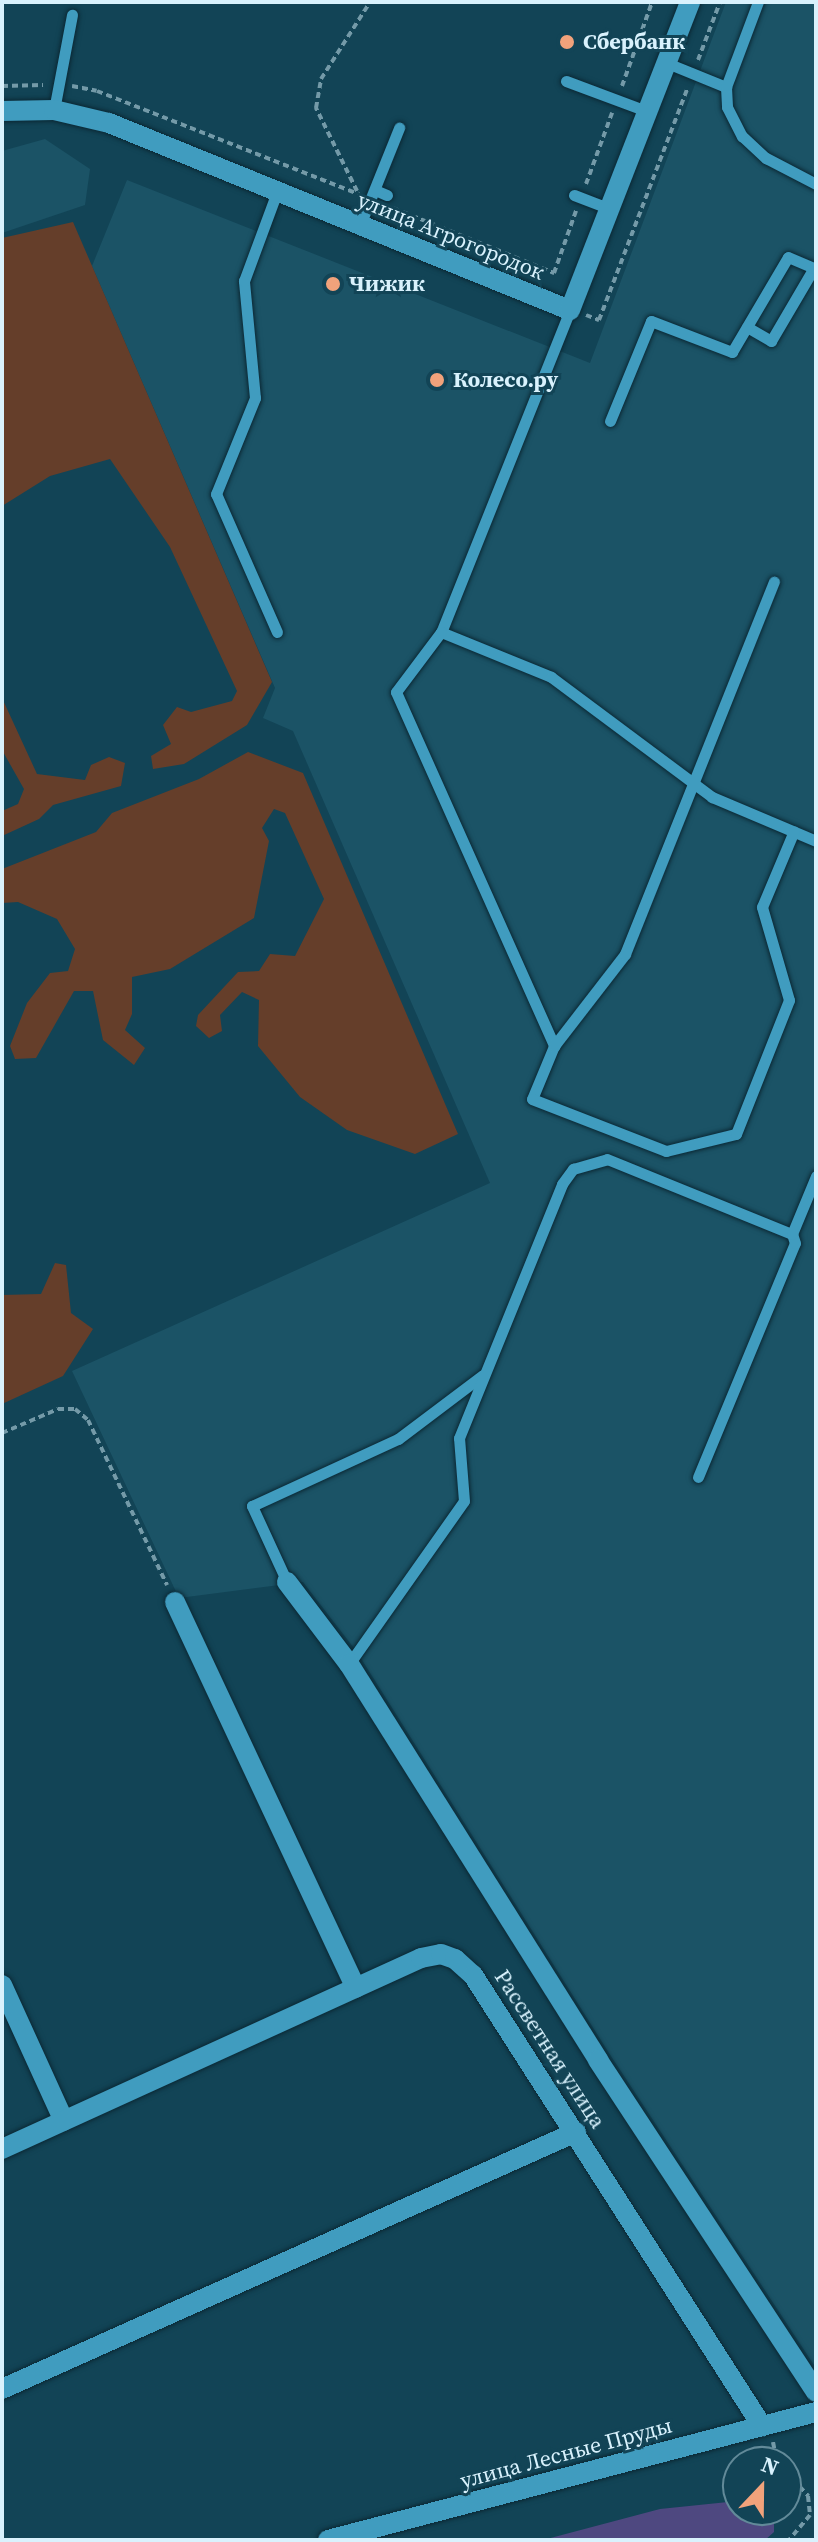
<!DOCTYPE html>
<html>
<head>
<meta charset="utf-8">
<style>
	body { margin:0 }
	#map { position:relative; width:818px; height:2542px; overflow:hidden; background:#124456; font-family:"Source Serif 4",serif }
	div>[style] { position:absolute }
	.built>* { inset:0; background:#1b5366 }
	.green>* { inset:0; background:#653e2a }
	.water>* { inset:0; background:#4e4880 }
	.path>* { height:4px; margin-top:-2px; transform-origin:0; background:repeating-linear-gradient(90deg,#749aa8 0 6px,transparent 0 10px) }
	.roads { filter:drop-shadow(0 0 2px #0b2834) drop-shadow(0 0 2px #0b2834) }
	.service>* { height:11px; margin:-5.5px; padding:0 5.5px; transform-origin:5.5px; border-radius:5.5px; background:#409cbf }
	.minor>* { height:20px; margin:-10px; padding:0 10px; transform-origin:10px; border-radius:10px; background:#409cbf }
	.tertiary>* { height:20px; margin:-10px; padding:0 10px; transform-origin:10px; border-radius:10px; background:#409cbf }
	.dots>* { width:22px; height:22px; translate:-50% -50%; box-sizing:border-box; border:4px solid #124456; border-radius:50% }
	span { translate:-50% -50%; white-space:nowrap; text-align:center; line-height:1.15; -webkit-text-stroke:6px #124456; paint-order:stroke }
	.poi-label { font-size:22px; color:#d9f2fd; font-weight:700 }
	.left { translate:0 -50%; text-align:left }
	.street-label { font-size:22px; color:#d9f2fd }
	.frame { position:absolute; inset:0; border:4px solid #d9f2fd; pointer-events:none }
	.north { position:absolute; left:722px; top:2446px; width:80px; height:80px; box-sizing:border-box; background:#124456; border:2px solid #628a99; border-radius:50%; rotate:22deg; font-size:22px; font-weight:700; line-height:32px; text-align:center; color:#d9f2fd }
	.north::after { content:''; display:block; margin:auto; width:28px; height:36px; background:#f1a27b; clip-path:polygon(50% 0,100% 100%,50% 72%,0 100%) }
</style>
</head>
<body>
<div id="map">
	<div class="built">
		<i style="clip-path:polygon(726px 2px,816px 2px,816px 2368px,609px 2053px,357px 1652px,303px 1582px,179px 1598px,72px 1371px,490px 1183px,293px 731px,263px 718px,275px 688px,92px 266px,127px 180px,590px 363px)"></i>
		<i style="clip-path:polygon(45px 139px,90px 169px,85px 205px,2px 233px,2px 151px)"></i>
	</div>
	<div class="green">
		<i style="clip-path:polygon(73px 222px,272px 682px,247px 725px,184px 764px,153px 769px,151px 756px,171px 744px,163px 725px,177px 707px,191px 712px,232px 701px,237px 691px,170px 547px,110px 459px,50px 476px,2px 506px,2px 238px)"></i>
		<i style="clip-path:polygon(2px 698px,37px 774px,85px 780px,91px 765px,109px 757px,125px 763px,121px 786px,53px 805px,39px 819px,2px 836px,2px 811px,18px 804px,24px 789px,2px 750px)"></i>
		<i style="clip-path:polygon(248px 752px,303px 773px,458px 1134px,415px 1154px,347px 1130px,300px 1097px,258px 1046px,259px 1000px,242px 992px,220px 1015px,222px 1031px,209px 1038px,196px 1026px,198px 1015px,238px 972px,259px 971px,270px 954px,295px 956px,324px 899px,285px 813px,274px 809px,262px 828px,269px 841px,254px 918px,170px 969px,132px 977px,132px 1014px,125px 1030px,145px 1048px,134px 1065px,103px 1040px,93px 991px,74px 991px,36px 1058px,15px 1059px,10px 1046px,27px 1003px,50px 973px,68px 971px,75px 949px,57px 919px,18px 902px,2px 903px,2px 869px,96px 832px,112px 813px,199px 779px)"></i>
		<i style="clip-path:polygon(55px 1263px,66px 1265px,71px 1313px,93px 1329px,63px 1376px,2px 1404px,2px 1295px,41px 1294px)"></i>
	</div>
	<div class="water">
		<i style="clip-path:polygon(732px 2494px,738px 2496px,738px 2510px,764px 2510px,774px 2521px,774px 2532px,765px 2540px,543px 2540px,660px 2509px,728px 2502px)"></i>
	</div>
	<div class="path">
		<i style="left:698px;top:60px;width:62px;rotate:-69.2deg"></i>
		<i style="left:2px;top:86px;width:41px;rotate:-1.4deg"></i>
		<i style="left:72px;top:86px;width:25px;rotate:11deg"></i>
		<i style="left:97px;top:91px;width:282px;rotate:21.5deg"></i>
		<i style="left:622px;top:86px;width:89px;rotate:-70.3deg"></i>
		<i style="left:586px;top:184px;width:76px;rotate:-69.9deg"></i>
		<i style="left:357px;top:191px;width:93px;rotate:-116.3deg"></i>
		<i style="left:316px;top:108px;width:29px;rotate:-80deg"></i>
		<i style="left:321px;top:79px;width:91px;rotate:-57.5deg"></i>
		<i style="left:393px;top:208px;width:174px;rotate:22deg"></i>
		<i style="left:554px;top:273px;width:66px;rotate:-70.5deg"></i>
		<i style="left:586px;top:315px;width:14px;rotate:21deg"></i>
		<i style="left:599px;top:320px;width:249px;rotate:-69.1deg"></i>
		<i style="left:2px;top:1433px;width:61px;rotate:-23.2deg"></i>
		<i style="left:58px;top:1409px;width:17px"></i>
		<i style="left:75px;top:1409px;width:17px;rotate:40deg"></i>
		<i style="left:88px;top:1420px;width:183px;rotate:64.4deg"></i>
		<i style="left:773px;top:2442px;width:20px;rotate:79deg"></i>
		<i style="left:786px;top:2472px;width:33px;rotate:47deg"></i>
		<i style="left:808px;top:2496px;width:19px;rotate:84deg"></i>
		<i style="left:810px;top:2515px;width:33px;rotate:130deg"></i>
	</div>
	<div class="roads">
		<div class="service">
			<i style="left:667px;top:63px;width:64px;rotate:22.1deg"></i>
			<i style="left:726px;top:87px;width:20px;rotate:87deg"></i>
			<i style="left:727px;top:107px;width:33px;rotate:63deg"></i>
			<i style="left:742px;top:136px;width:33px;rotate:43deg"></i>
			<i style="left:766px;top:158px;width:56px;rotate:27.5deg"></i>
			<i style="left:566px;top:81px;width:89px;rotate:20.5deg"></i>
			<i style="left:726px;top:87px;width:91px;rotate:-69.4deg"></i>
			<i style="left:54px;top:110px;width:97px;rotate:-79.3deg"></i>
			<i style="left:375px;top:190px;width:13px;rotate:23deg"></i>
			<i style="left:574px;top:195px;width:40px;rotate:21deg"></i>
			<i style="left:360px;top:225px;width:105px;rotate:-68.1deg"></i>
			<i style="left:570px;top:310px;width:347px;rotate:111.8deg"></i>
			<i style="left:441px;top:632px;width:119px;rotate:22.2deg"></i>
			<i style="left:551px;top:677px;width:201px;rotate:36.7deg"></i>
			<i style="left:712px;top:797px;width:113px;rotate:22.9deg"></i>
			<i style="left:747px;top:327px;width:28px;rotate:30deg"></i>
			<i style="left:771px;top:341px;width:81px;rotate:-59.6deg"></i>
			<i style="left:610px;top:421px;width:108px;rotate:-67.7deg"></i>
			<i style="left:651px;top:321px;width:87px;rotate:20.9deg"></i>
			<i style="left:732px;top:352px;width:110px;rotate:-59.5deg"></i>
			<i style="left:788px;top:257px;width:30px;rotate:23deg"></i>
			<i style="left:277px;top:632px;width:151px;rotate:-113.8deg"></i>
			<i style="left:216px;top:494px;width:104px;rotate:-67.9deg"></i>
			<i style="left:255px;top:398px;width:118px;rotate:-95.4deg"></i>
			<i style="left:244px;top:281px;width:95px;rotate:-69.7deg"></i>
			<i style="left:441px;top:632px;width:75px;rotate:126.9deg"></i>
			<i style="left:396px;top:692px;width:388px;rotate:65.9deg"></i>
			<i style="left:554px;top:1046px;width:57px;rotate:112.5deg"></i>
			<i style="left:532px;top:1099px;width:144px;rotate:21.2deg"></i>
			<i style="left:666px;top:1151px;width:72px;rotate:-13.7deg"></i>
			<i style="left:736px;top:1134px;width:144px;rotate:-68.4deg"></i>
			<i style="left:789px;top:1000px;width:97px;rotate:-106.2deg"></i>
			<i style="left:762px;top:907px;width:82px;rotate:-67.2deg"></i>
			<i style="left:554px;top:1046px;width:116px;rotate:-52.3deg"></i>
			<i style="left:625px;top:954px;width:401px;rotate:-68.2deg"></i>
			<i style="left:698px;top:1477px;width:253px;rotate:-67.5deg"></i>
			<i style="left:795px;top:1243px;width:9px;rotate:-108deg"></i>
			<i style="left:287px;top:1582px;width:84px;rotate:-114.7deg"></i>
			<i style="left:252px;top:1506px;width:161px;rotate:-24.7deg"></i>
			<i style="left:398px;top:1439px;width:106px;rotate:-37deg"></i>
			<i style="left:349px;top:1664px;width:199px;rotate:-54.8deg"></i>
			<i style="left:464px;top:1501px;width:63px;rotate:-94.5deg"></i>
			<i style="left:459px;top:1438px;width:274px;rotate:-67.9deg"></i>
			<i style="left:562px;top:1184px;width:19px;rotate:-54deg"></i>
			<i style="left:573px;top:1169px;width:35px;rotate:-16deg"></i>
			<i style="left:607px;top:1159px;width:200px;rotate:22.1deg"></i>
			<i style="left:792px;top:1234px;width:63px;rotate:-67.5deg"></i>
		</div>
		<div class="minor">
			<i style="left:287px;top:1582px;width:103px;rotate:52.9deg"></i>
			<i style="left:349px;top:1664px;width:468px;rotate:57.8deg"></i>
			<i style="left:598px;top:2060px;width:397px;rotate:56.7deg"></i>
			<i style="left:175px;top:1602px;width:426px;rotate:64.9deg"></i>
			<i style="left:2px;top:1985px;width:149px;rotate:65.5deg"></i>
			<i style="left:2px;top:2149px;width:460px;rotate:-24.5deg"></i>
			<i style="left:421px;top:1958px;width:20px;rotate:-11deg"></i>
			<i style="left:441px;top:1954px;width:15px;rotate:20deg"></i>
			<i style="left:455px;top:1959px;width:24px;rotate:42deg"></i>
			<i style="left:473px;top:1975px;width:536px;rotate:57.35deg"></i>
			<i style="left:2px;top:2389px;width:629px;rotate:-24.12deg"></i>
			<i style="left:328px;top:2540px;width:505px;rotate:-14.7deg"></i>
		</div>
		<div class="tertiary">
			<i style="left:2px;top:111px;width:52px;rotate:-1.1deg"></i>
			<i style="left:54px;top:110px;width:57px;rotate:13.3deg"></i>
			<i style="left:109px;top:123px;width:497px;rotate:22.1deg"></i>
			<i style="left:570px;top:310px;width:331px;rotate:-68.7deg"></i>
		</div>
	</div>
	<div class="dots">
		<i style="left:567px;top:42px;background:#f1a27b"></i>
		<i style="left:333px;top:284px;background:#f1a27b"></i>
		<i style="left:437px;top:380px;background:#f1a27b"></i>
	</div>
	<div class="poi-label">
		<span class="left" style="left:583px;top:42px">Сбербанк</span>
		<span class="left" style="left:349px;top:284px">Чижик</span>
		<span class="left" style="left:453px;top:380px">Колесо.ру</span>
	</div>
	<div class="street-label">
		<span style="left:451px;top:236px;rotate:22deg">улица Агрогородок</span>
		<span style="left:550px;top:2049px;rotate:57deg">Рассветная улица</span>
		<span style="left:566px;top:2453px;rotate:-15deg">улица Лесные Пруды</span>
	</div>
	<div class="frame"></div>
	<div class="north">N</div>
</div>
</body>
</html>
